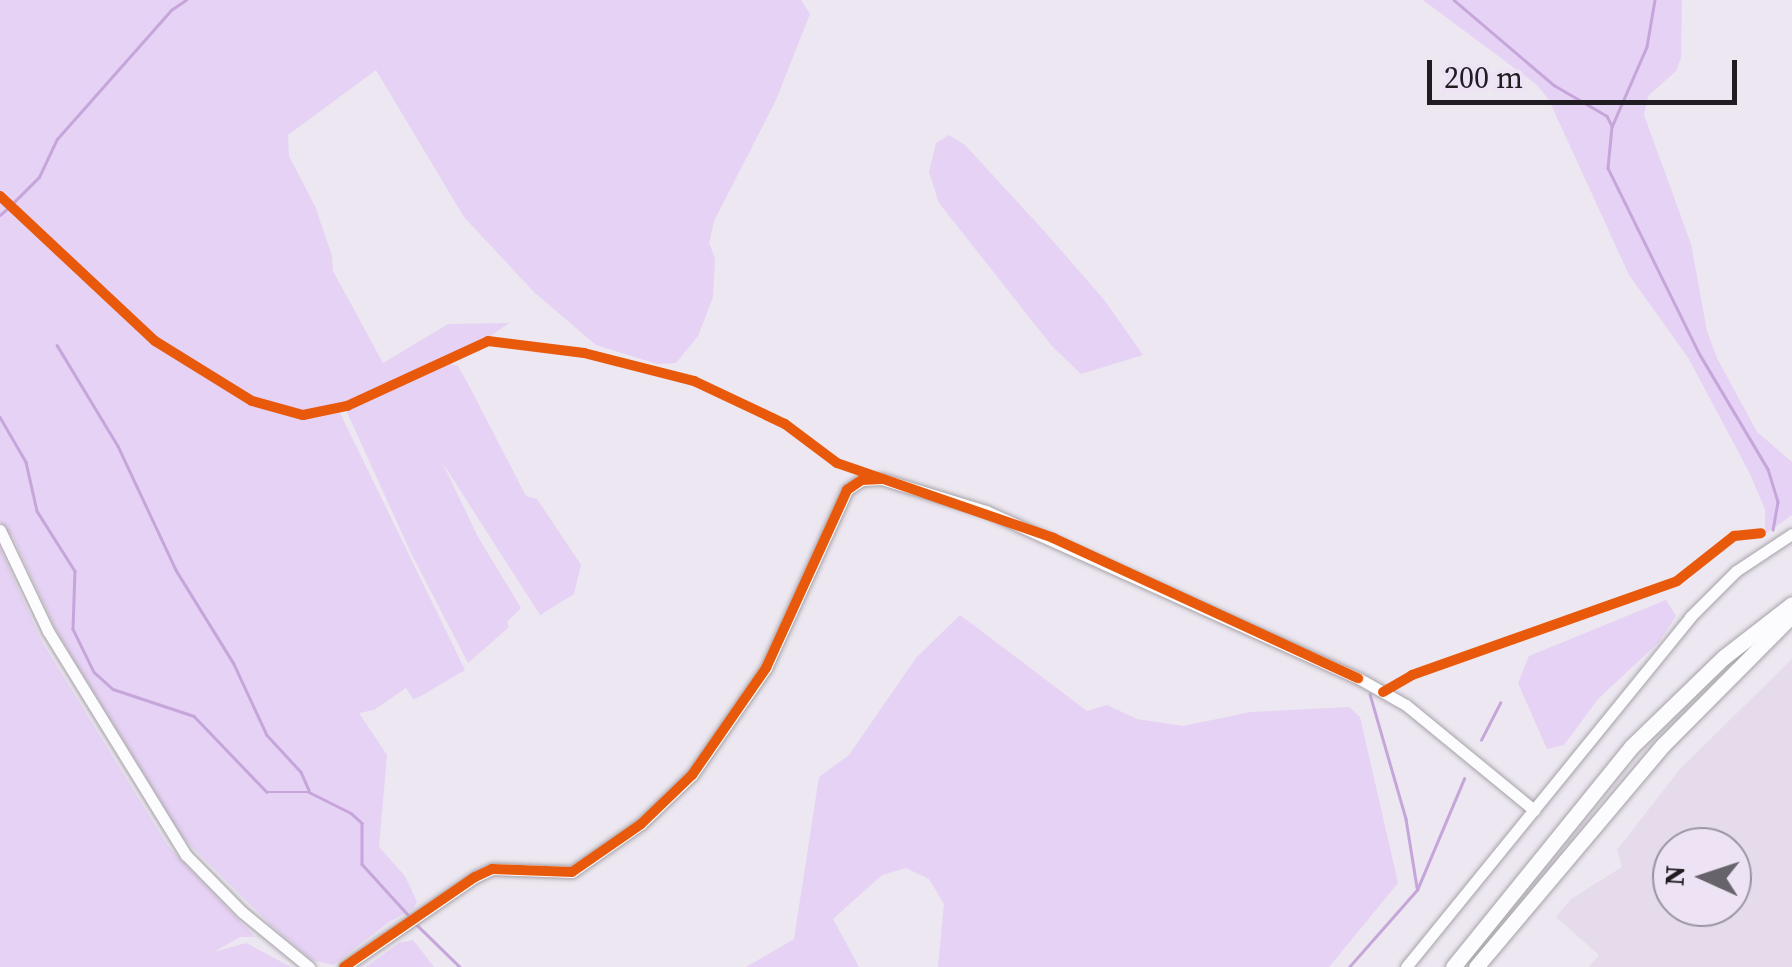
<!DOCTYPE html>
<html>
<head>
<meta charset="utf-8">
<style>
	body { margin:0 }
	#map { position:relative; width:1792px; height:967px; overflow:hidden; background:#ece7f0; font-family:"Source Serif 4",serif }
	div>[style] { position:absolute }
	.built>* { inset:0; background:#e5dbeb }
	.green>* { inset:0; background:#e6d2f4 }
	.stream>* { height:2.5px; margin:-1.25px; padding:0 1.25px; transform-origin:1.25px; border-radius:1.25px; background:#c6a6da }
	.roads { filter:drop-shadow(0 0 2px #a6a2a8) drop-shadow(0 0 2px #a6a2a8) }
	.minor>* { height:11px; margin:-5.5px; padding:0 5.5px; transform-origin:5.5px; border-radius:5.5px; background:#fcfbfd }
	.highway>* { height:15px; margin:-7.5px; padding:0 7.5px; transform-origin:7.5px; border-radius:7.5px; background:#fcfbfd }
	.cycleway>* { height:10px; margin:-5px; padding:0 5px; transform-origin:5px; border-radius:5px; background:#e8590c }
	span { translate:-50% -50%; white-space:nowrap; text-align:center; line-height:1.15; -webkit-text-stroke:8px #ede3f4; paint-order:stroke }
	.north { position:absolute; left:1652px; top:827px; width:100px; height:100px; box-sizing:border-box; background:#ede3f4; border:2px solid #9b93a0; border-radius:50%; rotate:273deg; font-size:28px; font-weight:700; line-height:40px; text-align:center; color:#201c22 }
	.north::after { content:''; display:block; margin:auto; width:35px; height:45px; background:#67636a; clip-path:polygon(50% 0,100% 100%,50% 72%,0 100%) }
	.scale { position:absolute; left:1427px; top:60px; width:310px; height:45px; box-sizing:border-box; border:5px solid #201c22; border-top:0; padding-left:12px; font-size:30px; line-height:35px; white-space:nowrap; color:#201c22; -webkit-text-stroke:8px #ede3f4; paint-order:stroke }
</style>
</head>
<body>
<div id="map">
	<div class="built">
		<i style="clip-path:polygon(evenodd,1792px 659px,1792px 967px,1589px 967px,1599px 955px,1556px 917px,1571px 899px,1622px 867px,1617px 850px,1680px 769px,1792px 659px,1672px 847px,1732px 847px,1732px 907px,1672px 907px,1672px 847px)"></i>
	</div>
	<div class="green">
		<i style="clip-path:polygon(0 0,801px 0,810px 14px,776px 100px,714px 221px,709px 243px,715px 258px,713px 297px,698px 336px,676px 363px,657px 364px,596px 345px,534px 292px,464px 217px,376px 70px,288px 135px,289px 156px,315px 206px,332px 256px,333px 271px,383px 363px,448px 324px,509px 323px,451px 364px,458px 366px,468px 384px,526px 496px,537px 499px,581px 565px,574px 594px,540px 615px,442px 462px,478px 537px,521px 608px,507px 622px,509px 627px,468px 663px,411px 553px,346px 410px,340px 413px,465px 670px,419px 697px,413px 699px,406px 688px,374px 710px,359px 713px,387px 755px,379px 847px,405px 876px,417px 902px,413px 909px,389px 922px,333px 965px,312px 960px,272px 926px,183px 838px,57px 632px,12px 535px,6px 535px,0 521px)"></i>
		<i style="clip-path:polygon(1423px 0,1682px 0,1681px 58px,1676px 71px,1648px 96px,1644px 115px,1691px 244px,1707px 331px,1717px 358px,1757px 432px,1792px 462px,1792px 515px,1765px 534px,1765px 509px,1750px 474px,1689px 359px,1629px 275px,1549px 100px,1537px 85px)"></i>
		<i style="clip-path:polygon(949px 135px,965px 145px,1045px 232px,1105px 301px,1143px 355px,1081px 374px,1052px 346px,939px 203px,929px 172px,936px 143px)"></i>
		<i style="clip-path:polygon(0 548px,41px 640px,168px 846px,255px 937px,240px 937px,214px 952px,246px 943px,291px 967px,0 967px)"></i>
		<i style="clip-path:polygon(1666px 600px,1676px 616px,1659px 642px,1598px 699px,1564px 745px,1547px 749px,1518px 683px,1529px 656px)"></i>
		<i style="clip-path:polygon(960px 615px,1087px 711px,1107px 705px,1137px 719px,1183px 726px,1251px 712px,1349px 707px,1360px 717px,1398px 883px,1329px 967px,938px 967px,944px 904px,929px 879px,906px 868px,882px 875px,833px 919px,859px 967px,746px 967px,794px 939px,819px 777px,849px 755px,916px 658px)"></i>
		<i style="clip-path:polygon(413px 940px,434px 967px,366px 967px,399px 943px)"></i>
	</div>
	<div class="stream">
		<i style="left:1454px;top:0;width:131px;rotate:40.4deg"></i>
		<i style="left:1554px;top:85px;width:61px;rotate:30.3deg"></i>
		<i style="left:1607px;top:116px;width:11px;rotate:63deg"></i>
		<i style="left:1655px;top:0;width:48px;rotate:99.7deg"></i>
		<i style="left:1647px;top:47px;width:87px;rotate:113.6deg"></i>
		<i style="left:1612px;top:127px;width:41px;rotate:95.6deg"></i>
		<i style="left:1608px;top:168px;width:206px;rotate:63.8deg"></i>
		<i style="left:1699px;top:353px;width:135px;rotate:59.3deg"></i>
		<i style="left:1768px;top:469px;width:34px;rotate:73deg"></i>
		<i style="left:1778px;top:502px;width:28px;rotate:100deg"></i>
		<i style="left:14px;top:202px;width:35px;rotate:-45deg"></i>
		<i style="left:39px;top:177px;width:42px;rotate:-64.7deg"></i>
		<i style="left:57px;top:139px;width:172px;rotate:-48.5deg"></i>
		<i style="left:171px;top:10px;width:18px;rotate:-34deg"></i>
		<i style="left:0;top:215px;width:11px;rotate:-41deg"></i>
		<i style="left:57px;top:345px;width:118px;rotate:58.9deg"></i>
		<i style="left:118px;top:446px;width:137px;rotate:64.9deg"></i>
		<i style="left:176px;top:570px;width:110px;rotate:58.3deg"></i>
		<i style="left:234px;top:664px;width:78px;rotate:65.1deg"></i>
		<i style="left:267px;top:735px;width:50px;rotate:47.4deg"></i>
		<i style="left:301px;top:772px;width:20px;rotate:66deg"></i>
		<i style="left:0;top:417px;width:52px;rotate:60deg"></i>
		<i style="left:26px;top:462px;width:50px;rotate:77.3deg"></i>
		<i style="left:37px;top:511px;width:71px;rotate:57.7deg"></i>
		<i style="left:75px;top:571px;width:58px;rotate:92deg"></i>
		<i style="left:73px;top:629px;width:48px;rotate:64deg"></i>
		<i style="left:94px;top:672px;width:25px;rotate:42deg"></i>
		<i style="left:113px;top:689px;width:85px;rotate:18.4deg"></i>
		<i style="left:194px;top:716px;width:105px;rotate:46.2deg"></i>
		<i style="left:267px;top:792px;width:42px"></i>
		<i style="left:309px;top:792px;width:47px;rotate:26.6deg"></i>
		<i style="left:351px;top:813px;width:15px;rotate:42deg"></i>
		<i style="left:362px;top:823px;width:41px;rotate:90deg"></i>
		<i style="left:362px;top:864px;width:73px;rotate:47.8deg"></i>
		<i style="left:1370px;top:694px;width:130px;rotate:73.9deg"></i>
		<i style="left:1406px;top:819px;width:69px;rotate:80.8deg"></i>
		<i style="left:1481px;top:740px;width:42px;rotate:-62.8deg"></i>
		<i style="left:416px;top:924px;width:62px;rotate:44.3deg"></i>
		<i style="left:1349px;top:967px;width:103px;rotate:-48.6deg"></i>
		<i style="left:1417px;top:890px;width:121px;rotate:-67.1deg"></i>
	</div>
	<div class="roads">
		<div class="minor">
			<i style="left:0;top:530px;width:112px;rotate:64.6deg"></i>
			<i style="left:48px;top:631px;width:263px;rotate:58.4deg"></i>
			<i style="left:186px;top:855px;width:80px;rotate:45.5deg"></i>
			<i style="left:242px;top:912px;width:87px;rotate:39.4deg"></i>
			<i style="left:344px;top:967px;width:159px;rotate:-34.5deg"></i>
			<i style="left:475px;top:877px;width:19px;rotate:-25deg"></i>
			<i style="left:492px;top:869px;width:80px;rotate:2.1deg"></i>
			<i style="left:572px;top:872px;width:84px;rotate:-34.8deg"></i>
			<i style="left:641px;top:824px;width:71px;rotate:-43.9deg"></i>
			<i style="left:692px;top:775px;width:130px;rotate:-55.3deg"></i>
			<i style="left:766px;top:668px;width:196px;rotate:-65.5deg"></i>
			<i style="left:847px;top:490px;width:18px;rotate:-34deg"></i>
			<i style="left:862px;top:480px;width:20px;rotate:-3deg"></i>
			<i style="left:882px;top:479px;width:109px;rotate:17.1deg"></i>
			<i style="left:986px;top:511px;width:408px;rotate:24.2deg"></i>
			<i style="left:1358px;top:678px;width:55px;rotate:29.4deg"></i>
			<i style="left:1406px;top:705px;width:166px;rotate:39.4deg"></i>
			<i style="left:1406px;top:967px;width:451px;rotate:-50.9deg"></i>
			<i style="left:1690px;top:617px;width:65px;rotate:-45deg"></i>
			<i style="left:1736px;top:571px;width:67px;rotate:-33.5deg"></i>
		</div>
		<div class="highway">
			<i style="left:1453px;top:967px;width:283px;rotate:-51deg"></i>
			<i style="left:1631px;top:747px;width:129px;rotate:-44.1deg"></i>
			<i style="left:1724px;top:657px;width:86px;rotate:-37.9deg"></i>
			<i style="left:1476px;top:967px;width:290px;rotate:-49.9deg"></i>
			<i style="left:1663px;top:745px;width:183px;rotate:-45.2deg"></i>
		</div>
	</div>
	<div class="cycleway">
		<i style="left:0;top:196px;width:212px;rotate:43.1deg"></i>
		<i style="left:155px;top:341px;width:114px;rotate:31.7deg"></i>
		<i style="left:252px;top:401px;width:53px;rotate:15.4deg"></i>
		<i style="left:303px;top:415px;width:45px;rotate:-11.6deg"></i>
		<i style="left:347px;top:406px;width:155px;rotate:-24.7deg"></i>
		<i style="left:488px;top:341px;width:97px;rotate:7.1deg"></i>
		<i style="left:584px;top:353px;width:114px;rotate:14.3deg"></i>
		<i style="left:694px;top:381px;width:101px;rotate:25.3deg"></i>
		<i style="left:785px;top:424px;width:65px;rotate:36.9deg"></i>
		<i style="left:837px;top:463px;width:229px;rotate:19.1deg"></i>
		<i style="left:1053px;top:538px;width:336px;rotate:24.7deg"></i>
		<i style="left:1383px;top:692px;width:34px;rotate:-30deg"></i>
		<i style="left:1412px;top:675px;width:281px;rotate:-19.5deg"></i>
		<i style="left:1677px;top:581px;width:73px;rotate:-38.3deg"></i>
		<i style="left:1734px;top:536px;width:27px;rotate:-6deg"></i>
		<i style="left:344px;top:967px;width:159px;rotate:-34.5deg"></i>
		<i style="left:475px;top:877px;width:19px;rotate:-25deg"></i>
		<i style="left:492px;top:869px;width:80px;rotate:2.1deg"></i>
		<i style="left:572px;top:872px;width:84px;rotate:-34.8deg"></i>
		<i style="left:641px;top:824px;width:71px;rotate:-43.9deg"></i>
		<i style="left:692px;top:775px;width:130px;rotate:-55.3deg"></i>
		<i style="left:766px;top:668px;width:196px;rotate:-65.5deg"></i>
		<i style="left:847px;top:490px;width:18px;rotate:-34deg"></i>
		<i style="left:862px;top:480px;width:20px;rotate:-3deg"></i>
	</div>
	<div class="north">N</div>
	<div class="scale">200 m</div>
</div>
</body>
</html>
